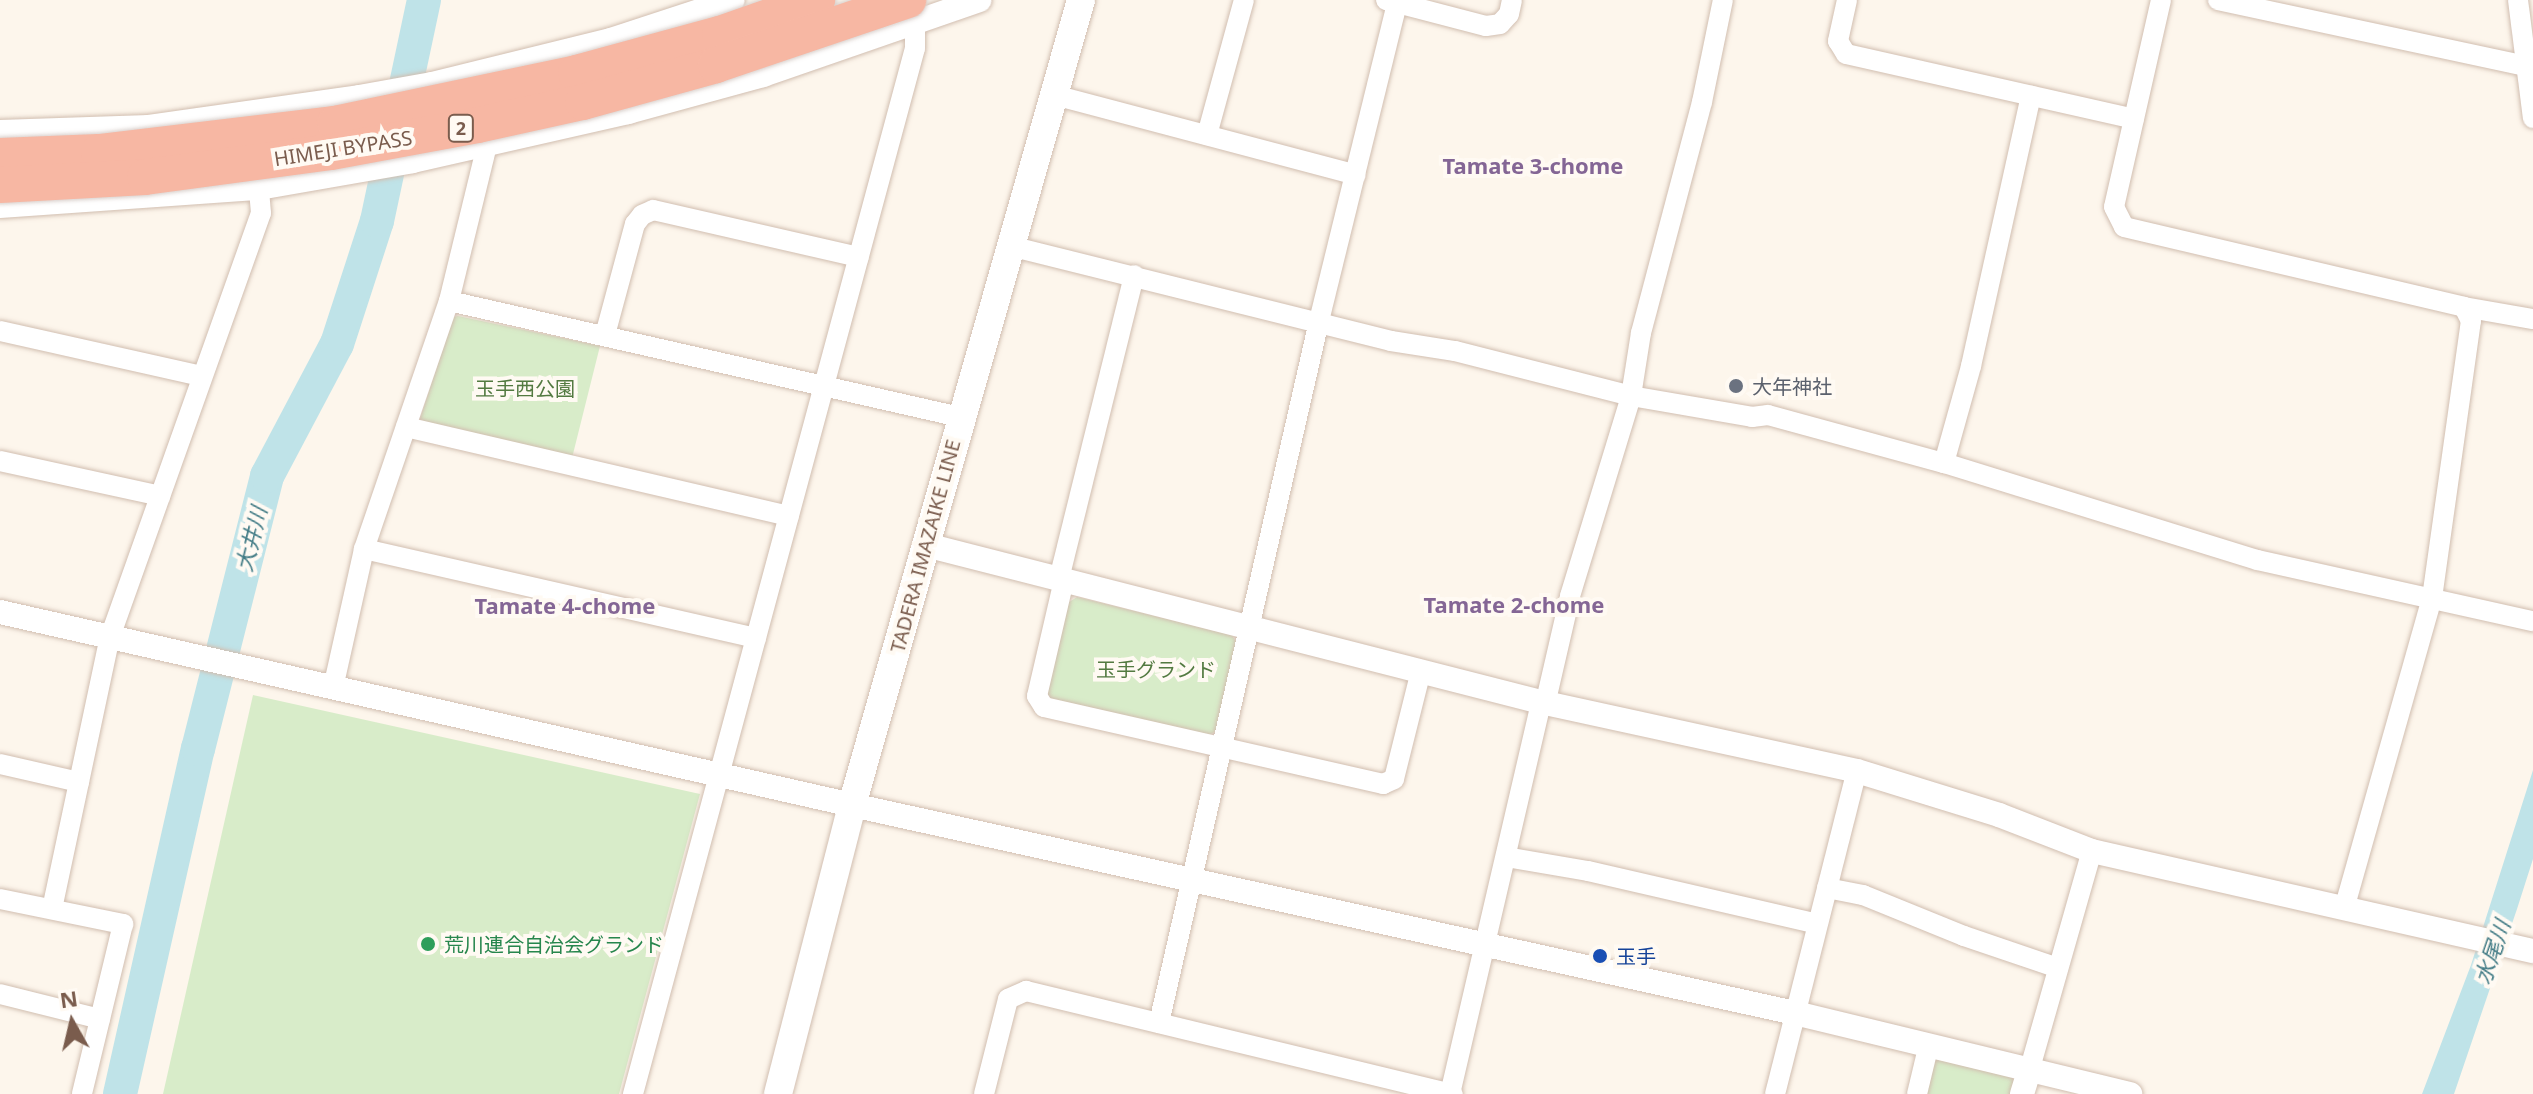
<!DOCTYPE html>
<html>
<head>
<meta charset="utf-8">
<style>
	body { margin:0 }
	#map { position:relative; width:2533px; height:1094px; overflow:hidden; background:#fdf6ec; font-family:"Noto Sans","Noto Sans JP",sans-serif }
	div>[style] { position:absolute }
	.green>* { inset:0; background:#d8ecc9 }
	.water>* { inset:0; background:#bfe3e8 }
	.river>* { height:34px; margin:-17px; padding:0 17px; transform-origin:17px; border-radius:17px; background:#bfe3e8 }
	.roads { filter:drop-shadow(0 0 2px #d1beb0) drop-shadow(0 0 2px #d1beb0) }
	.minor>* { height:20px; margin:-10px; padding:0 10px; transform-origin:10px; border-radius:10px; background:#fff }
	.tertiary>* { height:24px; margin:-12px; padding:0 12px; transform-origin:12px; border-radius:12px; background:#fff }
	.secondary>* { height:28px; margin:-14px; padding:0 14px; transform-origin:14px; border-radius:14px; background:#fff }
	.bridges { filter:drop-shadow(0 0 2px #dad1cd) drop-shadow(0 0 2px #dad1cd) }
	.motorway-bridge>* { height:36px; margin:-18px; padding:0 18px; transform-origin:18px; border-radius:18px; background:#f7b7a3 }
	.dots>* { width:22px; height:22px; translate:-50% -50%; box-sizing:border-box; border:4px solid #fffaf3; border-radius:50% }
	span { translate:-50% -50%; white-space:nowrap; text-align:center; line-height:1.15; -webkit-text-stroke:8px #fffaf3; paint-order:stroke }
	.shield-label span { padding:2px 6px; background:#fffaf3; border:2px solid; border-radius:6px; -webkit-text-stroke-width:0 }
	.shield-label { font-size:18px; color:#7a5c4d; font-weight:700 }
	.street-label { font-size:20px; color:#7a5c4d }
	.worship-label { font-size:20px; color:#5b616d }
	.left { translate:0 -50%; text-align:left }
	.park-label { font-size:20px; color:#537a41 }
	.leisure-label { font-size:20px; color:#27864d }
	.transit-label { font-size:20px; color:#164399 }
	.neighbourhood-label { font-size:22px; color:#846695; font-weight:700 }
	.water-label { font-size:22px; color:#437c86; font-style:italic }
	.north { position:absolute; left:32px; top:982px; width:80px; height:80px; -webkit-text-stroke:6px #fffaf3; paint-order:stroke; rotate:352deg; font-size:22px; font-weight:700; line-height:32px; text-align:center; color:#7a5c4d }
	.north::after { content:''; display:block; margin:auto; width:28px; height:36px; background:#7a5c4d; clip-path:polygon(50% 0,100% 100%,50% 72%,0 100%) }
</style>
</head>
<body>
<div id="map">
	<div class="green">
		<i style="clip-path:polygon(458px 316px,600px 346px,572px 458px,427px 423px,420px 419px,453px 317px)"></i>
		<i style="clip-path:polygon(1077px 597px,1232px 635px,1236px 642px,1218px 730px,1207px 736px,1052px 701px,1046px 691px,1066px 604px)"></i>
		<i style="clip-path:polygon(253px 695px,700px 794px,619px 1094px,163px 1094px)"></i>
		<i style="clip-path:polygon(1934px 1057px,2016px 1077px,2011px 1094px,1926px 1094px)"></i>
	</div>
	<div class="water">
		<i style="clip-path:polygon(2533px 770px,2533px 859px,2517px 909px,2454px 1094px,2422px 1094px,2471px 965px)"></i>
	</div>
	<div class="river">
		<i style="left:120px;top:1094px;width:354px;rotate:-77.3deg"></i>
		<i style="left:198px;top:749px;width:282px;rotate:-75.8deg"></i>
		<i style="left:267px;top:476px;width:149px;rotate:-62.1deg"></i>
		<i style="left:337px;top:344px;width:129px;rotate:-72deg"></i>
		<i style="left:377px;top:221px;width:226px;rotate:-78deg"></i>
	</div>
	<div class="roads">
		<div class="minor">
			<i style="left:1386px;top:0;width:103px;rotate:14.6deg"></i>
			<i style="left:1486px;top:26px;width:14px;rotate:-8deg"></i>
			<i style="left:1500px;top:24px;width:13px;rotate:-48deg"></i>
			<i style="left:1509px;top:14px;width:14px;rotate:-78deg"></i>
			<i style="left:1847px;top:0;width:42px;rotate:102.4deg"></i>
			<i style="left:1838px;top:41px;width:15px;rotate:58deg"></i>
			<i style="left:1846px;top:54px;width:295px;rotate:12.7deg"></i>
			<i style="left:2161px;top:0;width:212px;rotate:102.8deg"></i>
			<i style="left:2114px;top:207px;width:22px;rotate:63deg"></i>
			<i style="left:2124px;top:227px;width:349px;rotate:13.2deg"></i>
			<i style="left:2464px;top:307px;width:70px;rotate:9.9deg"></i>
			<i style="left:2218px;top:0;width:315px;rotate:12.1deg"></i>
			<i style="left:2518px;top:0;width:119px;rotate:82.8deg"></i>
			<i style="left:1054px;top:95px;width:312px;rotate:14.8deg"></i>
			<i style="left:1207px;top:135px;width:140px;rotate:-74.7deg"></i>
			<i style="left:1010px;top:246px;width:393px;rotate:14deg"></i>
			<i style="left:1391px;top:341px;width:65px;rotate:8.9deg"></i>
			<i style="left:1455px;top:351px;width:182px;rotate:14.3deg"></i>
			<i style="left:1631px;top:396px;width:123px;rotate:9.8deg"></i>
			<i style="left:1752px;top:417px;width:16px;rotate:-7deg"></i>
			<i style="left:1768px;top:415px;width:182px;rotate:15.3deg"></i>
			<i style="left:1944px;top:463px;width:328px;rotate:17.2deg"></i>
			<i style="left:2257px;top:560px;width:283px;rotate:12.5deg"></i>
			<i style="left:449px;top:301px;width:524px;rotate:12.79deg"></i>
			<i style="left:0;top:331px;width:206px;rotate:12.6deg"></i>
			<i style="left:605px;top:335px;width:115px;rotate:-74.9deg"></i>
			<i style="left:635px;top:224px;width:11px;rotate:-52deg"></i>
			<i style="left:642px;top:215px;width:12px;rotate:-24deg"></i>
			<i style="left:653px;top:210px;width:211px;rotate:12.9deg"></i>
			<i style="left:406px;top:427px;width:393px;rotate:13.1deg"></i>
			<i style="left:0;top:461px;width:164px;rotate:12.3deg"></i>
			<i style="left:1944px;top:463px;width:101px;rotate:-74.4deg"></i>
			<i style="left:1971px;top:366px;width:277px;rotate:-77.5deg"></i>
			<i style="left:364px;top:549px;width:402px;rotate:12.8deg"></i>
			<i style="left:1059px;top:579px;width:313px;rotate:-76.1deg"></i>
			<i style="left:1064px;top:580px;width:119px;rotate:103.1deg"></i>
			<i style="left:1037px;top:696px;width:13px;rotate:58deg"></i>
			<i style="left:1044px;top:707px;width:348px;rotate:12.8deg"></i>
			<i style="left:1383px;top:784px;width:12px;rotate:-24deg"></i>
			<i style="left:1394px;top:779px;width:111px;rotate:-76deg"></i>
			<i style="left:333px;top:688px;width:142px;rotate:-77.4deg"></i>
			<i style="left:364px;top:549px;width:262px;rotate:-71.1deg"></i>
			<i style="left:449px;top:301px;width:161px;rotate:-76.3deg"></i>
			<i style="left:0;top:764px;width:81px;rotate:12.8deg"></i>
			<i style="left:1506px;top:857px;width:83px;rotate:9.7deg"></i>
			<i style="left:1588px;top:871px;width:235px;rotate:13deg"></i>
			<i style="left:1827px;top:888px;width:37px;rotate:11deg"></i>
			<i style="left:1863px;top:895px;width:109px;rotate:22.1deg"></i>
			<i style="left:1964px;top:936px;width:99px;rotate:18.8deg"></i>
			<i style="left:0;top:899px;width:126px;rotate:11.5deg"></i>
			<i style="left:123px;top:924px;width:175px;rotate:103.6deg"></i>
			<i style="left:52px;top:909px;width:278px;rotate:-78deg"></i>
			<i style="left:110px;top:637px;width:450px;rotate:-70.4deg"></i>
			<i style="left:261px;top:213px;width:37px;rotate:-95deg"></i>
			<i style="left:2344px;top:909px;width:323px;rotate:-74.2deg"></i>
			<i style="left:2432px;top:598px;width:280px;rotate:-82deg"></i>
			<i style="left:2471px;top:321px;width:16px;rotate:-117deg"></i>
			<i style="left:0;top:994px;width:103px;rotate:14deg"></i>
			<i style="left:1159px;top:1023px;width:720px;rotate:-77.16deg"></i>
			<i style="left:1319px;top:321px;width:331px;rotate:-76.2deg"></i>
			<i style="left:2030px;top:1068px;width:226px;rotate:-74.1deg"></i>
			<i style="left:633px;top:1094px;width:1083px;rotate:-74.91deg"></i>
			<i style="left:915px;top:48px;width:24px;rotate:-90deg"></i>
			<i style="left:984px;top:1094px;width:98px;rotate:-75.8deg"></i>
			<i style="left:1008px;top:999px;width:20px;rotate:-24deg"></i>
			<i style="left:1026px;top:991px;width:439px;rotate:13.6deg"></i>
			<i style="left:1450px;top:1094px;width:402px;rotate:-76.9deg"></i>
			<i style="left:1541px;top:702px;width:8px;rotate:-45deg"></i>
			<i style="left:1547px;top:696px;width:103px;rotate:-77deg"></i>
			<i style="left:1570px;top:596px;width:209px;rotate:-73deg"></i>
			<i style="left:1631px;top:396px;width:64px;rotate:-81deg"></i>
			<i style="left:1641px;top:333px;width:239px;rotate:-75.2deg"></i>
			<i style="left:1702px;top:102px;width:104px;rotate:-78.4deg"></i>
			<i style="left:1775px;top:1094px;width:333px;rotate:-75.8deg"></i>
			<i style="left:1917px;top:1094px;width:51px;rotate:-76.5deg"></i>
		</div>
		<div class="tertiary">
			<i style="left:0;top:132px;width:149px;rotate:-1.9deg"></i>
			<i style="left:149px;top:127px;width:212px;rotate:-8.1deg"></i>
			<i style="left:359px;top:97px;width:74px;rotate:-10.1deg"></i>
			<i style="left:432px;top:84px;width:184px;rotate:-13.8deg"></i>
			<i style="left:611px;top:40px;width:128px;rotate:-18.2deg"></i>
			<i style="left:0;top:206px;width:260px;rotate:-4deg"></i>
			<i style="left:259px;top:188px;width:156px;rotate:-9.9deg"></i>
			<i style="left:413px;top:161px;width:221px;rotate:-12.8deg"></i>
			<i style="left:628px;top:112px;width:140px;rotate:-15.3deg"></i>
			<i style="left:763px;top:75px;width:229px;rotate:-19.1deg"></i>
			<i style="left:926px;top:545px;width:635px;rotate:14.32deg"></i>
			<i style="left:1541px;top:702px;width:323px;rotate:12.3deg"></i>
			<i style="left:1857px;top:771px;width:149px;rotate:17.2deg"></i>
			<i style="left:1999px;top:815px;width:100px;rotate:21.2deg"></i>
			<i style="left:2092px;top:851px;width:452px;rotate:12.8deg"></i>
			<i style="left:0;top:612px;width:874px;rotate:12.76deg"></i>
			<i style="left:852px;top:805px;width:966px;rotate:12.44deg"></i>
			<i style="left:1795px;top:1013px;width:345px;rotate:13.6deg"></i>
			<i style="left:2022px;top:1094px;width:27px;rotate:-73deg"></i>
		</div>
		<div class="secondary">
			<i style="left:778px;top:1094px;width:298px;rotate:-75.6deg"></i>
			<i style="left:852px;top:805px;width:837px;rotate:-74.12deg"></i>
		</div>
	</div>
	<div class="bridges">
		<div class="motorway-bridge">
			<i style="left:0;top:156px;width:99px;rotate:-2.3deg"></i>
			<i style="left:99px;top:152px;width:238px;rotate:-6.8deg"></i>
			<i style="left:335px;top:124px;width:246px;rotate:-11.9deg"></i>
			<i style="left:576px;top:73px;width:149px;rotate:-15.2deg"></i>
			<i style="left:720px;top:34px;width:103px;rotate:-19.3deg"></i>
			<i style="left:0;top:185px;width:145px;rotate:-3.2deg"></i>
			<i style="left:145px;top:177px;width:188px;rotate:-7.7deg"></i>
			<i style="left:331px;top:152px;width:149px;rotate:-10.4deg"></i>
			<i style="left:478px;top:125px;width:107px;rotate:-12.4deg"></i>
			<i style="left:583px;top:102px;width:138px;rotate:-15.5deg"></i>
			<i style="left:716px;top:65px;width:203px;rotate:-18.7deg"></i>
		</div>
	</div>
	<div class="dots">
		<i style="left:1736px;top:386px;background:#6b7280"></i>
		<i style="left:428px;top:944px;background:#2e9e5b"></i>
		<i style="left:1600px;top:956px;background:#1a4fb4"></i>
	</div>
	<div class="shield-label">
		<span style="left:461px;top:128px">2</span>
	</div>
	<div class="street-label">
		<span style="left:343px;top:148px;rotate:-9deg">HIMEJI BYPASS</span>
		<span style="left:925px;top:546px;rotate:-75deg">TADERA IMAZAIKE LINE</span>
	</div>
	<div class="worship-label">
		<span class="left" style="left:1752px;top:386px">大年神社</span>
	</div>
	<div class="park-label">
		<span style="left:525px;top:388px">玉手西公園</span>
		<span style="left:1156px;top:669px">玉手グランド</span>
	</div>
	<div class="leisure-label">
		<span class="left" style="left:444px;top:944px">荒川連合自治会グランド</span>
	</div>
	<div class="transit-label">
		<span class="left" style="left:1616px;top:956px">玉手</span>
	</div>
	<div class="neighbourhood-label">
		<span style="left:1533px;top:166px">Tamate 3-chome</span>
		<span style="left:1514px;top:605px">Tamate 2-chome</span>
		<span style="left:565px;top:606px">Tamate 4-chome</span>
	</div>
	<div class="water-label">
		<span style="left:251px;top:539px;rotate:-76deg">大井川</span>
		<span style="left:2492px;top:952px;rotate:-71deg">水尾川</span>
	</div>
	<div class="north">N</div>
</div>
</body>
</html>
